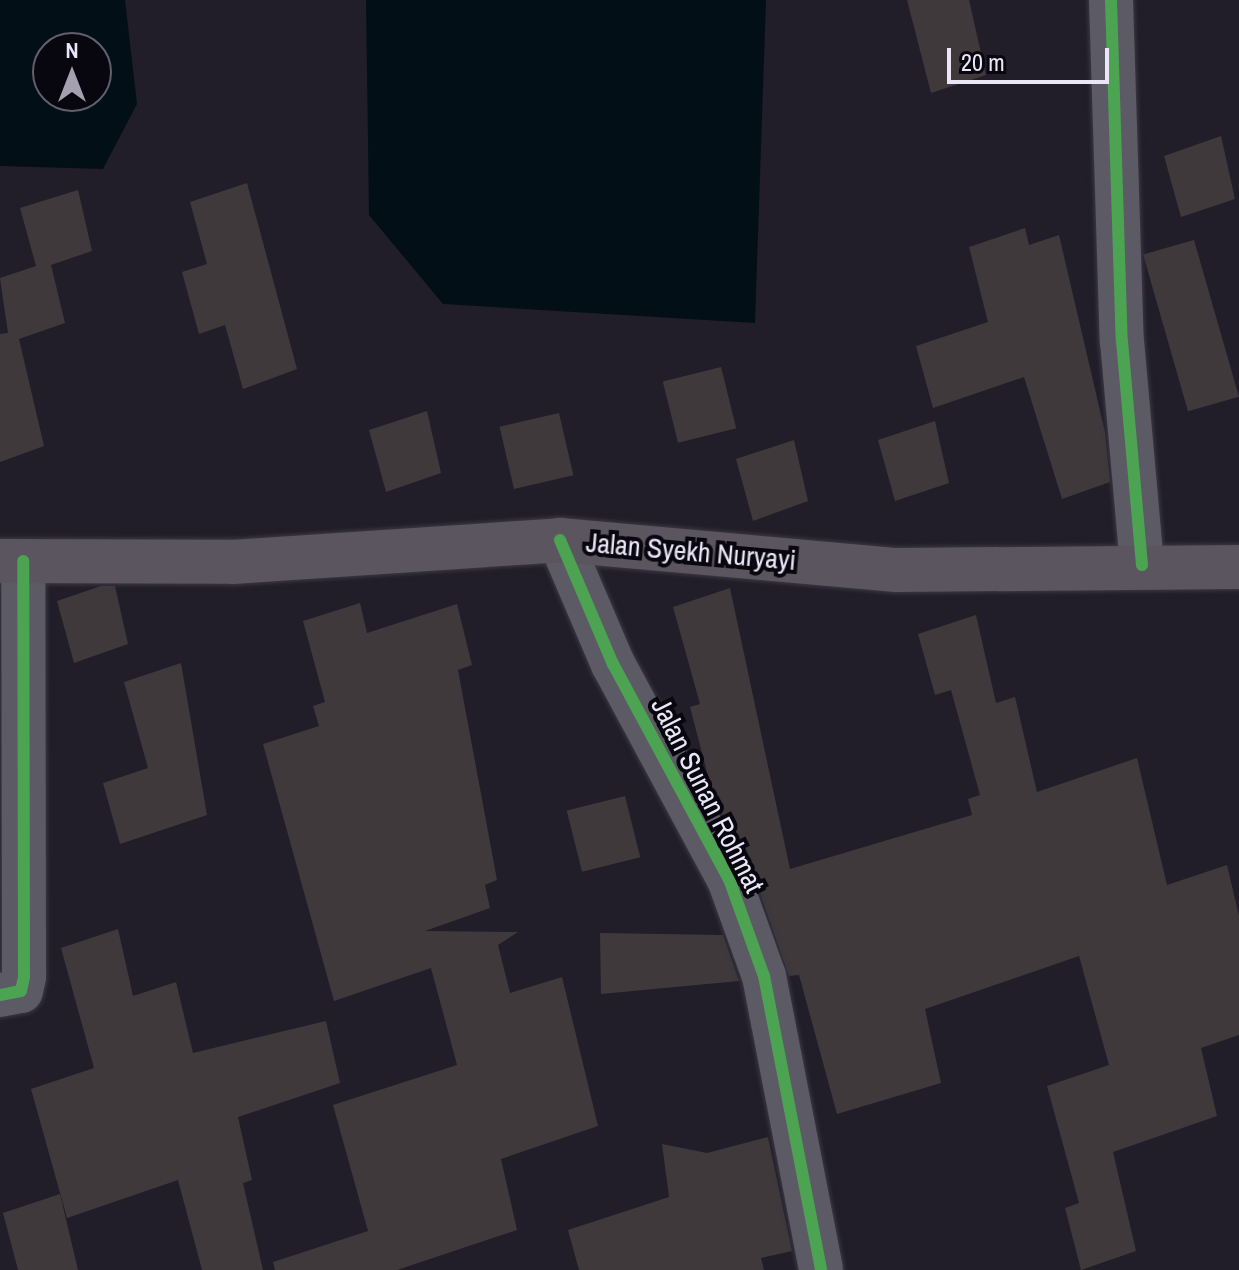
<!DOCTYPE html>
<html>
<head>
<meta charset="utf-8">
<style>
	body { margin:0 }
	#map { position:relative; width:1239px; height:1270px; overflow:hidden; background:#211e2a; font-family:"Archivo Narrow",sans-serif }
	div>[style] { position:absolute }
	.water>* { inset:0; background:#030f17 }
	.building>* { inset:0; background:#3f393c; transform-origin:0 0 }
	.roads { filter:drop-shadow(0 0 2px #3b3943) drop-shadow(0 0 2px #3b3943) }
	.street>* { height:44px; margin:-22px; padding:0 22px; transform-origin:22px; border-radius:22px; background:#5c5a64 }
	.secondary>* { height:44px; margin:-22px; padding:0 22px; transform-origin:22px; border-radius:22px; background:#5a555e }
	.cycleway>* { height:12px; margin:-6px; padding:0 6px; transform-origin:6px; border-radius:6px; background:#4ca352 }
	span { translate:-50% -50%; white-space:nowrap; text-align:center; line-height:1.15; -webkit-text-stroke:8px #08060f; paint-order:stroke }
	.street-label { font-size:28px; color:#eae6f7 }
	.north { position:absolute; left:32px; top:32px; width:80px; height:80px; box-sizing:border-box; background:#08060f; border:2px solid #62606c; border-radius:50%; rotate:0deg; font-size:22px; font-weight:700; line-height:32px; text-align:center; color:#eae6f7 }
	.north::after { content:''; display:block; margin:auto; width:28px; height:36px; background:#a4a0af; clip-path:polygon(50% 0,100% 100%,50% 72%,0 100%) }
	.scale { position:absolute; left:947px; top:48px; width:162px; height:36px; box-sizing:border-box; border:4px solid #eae6f7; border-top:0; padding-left:10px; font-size:24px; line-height:28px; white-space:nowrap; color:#eae6f7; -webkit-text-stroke:6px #08060f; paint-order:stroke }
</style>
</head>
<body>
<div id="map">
	<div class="water">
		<i style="clip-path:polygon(evenodd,0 0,125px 0,137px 104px,103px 169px,0 166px,0 0,96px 48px,96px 96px,48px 96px,48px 48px,96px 48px)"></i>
		<i style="clip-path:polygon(366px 0,766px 0,755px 323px,443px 304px,369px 215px)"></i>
	</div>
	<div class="building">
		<i style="clip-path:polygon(907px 0,969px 0,986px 75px,931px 93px)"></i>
		<i style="clip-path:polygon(1221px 136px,1235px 199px,1181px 217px,1164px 156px)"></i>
		<i style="clip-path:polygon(247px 183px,297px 369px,243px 389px,225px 325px,199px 334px,182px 272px,207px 264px,190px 202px)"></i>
		<i style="clip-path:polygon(78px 190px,92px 251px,51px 265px,65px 323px,19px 339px,44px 446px,0 462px,0 334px,8px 333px,0 278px,36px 266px,20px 208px)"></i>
		<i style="clip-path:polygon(1025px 228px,1029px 245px,1059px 235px,1105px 432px,1110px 482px,1062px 499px,1024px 377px,933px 408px,916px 346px,988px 322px,969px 247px)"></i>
		<i style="left:1194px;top:240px;width:163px;height:53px;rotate:74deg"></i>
		<i style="left:721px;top:367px;width:63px;height:60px;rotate:76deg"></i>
		<i style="clip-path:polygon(427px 411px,441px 473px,386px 492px,369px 430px)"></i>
		<i style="left:559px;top:413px;width:64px;height:61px;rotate:77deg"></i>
		<i style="clip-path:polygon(935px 421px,949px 483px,895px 501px,878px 440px)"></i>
		<i style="clip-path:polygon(794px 440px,808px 501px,753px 521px,736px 459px)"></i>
		<i style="clip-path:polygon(101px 586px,115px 586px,128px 644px,74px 663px,57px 601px)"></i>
		<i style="clip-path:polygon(730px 588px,790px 869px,972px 815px,968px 799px,980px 795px,951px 690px,935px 695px,918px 634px,976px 615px,996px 703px,1015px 697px,1037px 792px,1137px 758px,1167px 885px,1227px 865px,1239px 916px,1239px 1035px,1201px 1048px,1217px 1116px,1113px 1152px,1136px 1251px,1081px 1270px,1065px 1208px,1079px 1203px,1047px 1086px,1109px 1065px,1079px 956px,925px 1009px,941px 1083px,837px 1114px,799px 975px,789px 976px,752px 870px,714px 799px,690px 707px,700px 704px,673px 607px)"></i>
		<i style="clip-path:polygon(360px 603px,367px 633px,457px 604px,472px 665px,458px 670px,497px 880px,485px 885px,490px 908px,425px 931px,518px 932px,498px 945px,510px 993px,562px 977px,598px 1126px,501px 1159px,517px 1230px,397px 1270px,275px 1270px,273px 1262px,368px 1231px,333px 1105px,457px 1065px,431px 968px,334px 1001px,263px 744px,319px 726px,313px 706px,325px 702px,303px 621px)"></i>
		<i style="clip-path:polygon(181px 663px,207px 815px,120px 844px,103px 783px,148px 768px,124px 682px)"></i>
		<i style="left:625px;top:796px;width:63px;height:60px;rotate:76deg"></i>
		<i style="clip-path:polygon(118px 929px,133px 996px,176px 982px,193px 1053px,326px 1021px,340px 1083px,238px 1117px,252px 1180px,243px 1183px,263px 1270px,202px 1270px,178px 1180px,67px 1218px,31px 1089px,94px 1068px,61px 948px)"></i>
		<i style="clip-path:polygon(600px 933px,723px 935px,739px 981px,601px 994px)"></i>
		<i style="clip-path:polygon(768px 1137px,792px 1251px,761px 1258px,764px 1270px,579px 1270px,568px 1230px,669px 1197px,662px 1144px,707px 1153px)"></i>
		<i style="clip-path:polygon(60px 1194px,78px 1270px,18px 1270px,3px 1213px)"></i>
	</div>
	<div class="roads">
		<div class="street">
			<i style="left:1111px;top:0;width:341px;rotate:88.2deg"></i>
			<i style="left:1122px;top:341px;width:225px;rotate:84.9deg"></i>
			<i style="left:560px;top:540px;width:135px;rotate:66.9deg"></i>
			<i style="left:613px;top:664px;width:244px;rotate:61.7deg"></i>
			<i style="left:729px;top:879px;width:103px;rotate:70.2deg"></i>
			<i style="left:764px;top:976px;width:299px;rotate:79deg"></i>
			<i style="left:0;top:995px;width:21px;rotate:-11deg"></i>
			<i style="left:21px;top:991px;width:14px;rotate:-78deg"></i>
			<i style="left:24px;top:977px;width:416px;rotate:-90.1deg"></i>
		</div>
		<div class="secondary">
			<i style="left:0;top:561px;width:232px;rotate:0.2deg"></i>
			<i style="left:232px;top:562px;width:329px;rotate:-3.8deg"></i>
			<i style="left:560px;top:540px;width:338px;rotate:5.1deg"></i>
			<i style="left:897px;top:570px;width:342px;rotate:-0.5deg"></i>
		</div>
	</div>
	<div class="cycleway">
		<i style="left:1111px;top:0;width:341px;rotate:88.2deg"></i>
		<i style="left:1122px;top:341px;width:225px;rotate:84.9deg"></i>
		<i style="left:560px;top:540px;width:135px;rotate:66.9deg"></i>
		<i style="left:613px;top:664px;width:244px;rotate:61.7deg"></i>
		<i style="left:729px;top:879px;width:103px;rotate:70.2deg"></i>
		<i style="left:764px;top:976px;width:299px;rotate:79deg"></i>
		<i style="left:0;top:995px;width:21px;rotate:-11deg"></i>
		<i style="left:21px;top:991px;width:14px;rotate:-78deg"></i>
		<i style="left:24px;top:977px;width:416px;rotate:-90.1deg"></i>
	</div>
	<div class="street-label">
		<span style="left:691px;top:551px;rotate:5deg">Jalan Syekh Nuryayi</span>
		<span style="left:708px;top:795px;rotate:63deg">Jalan Sunan Rohmat</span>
	</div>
	<div class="north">N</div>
	<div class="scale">20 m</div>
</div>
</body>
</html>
